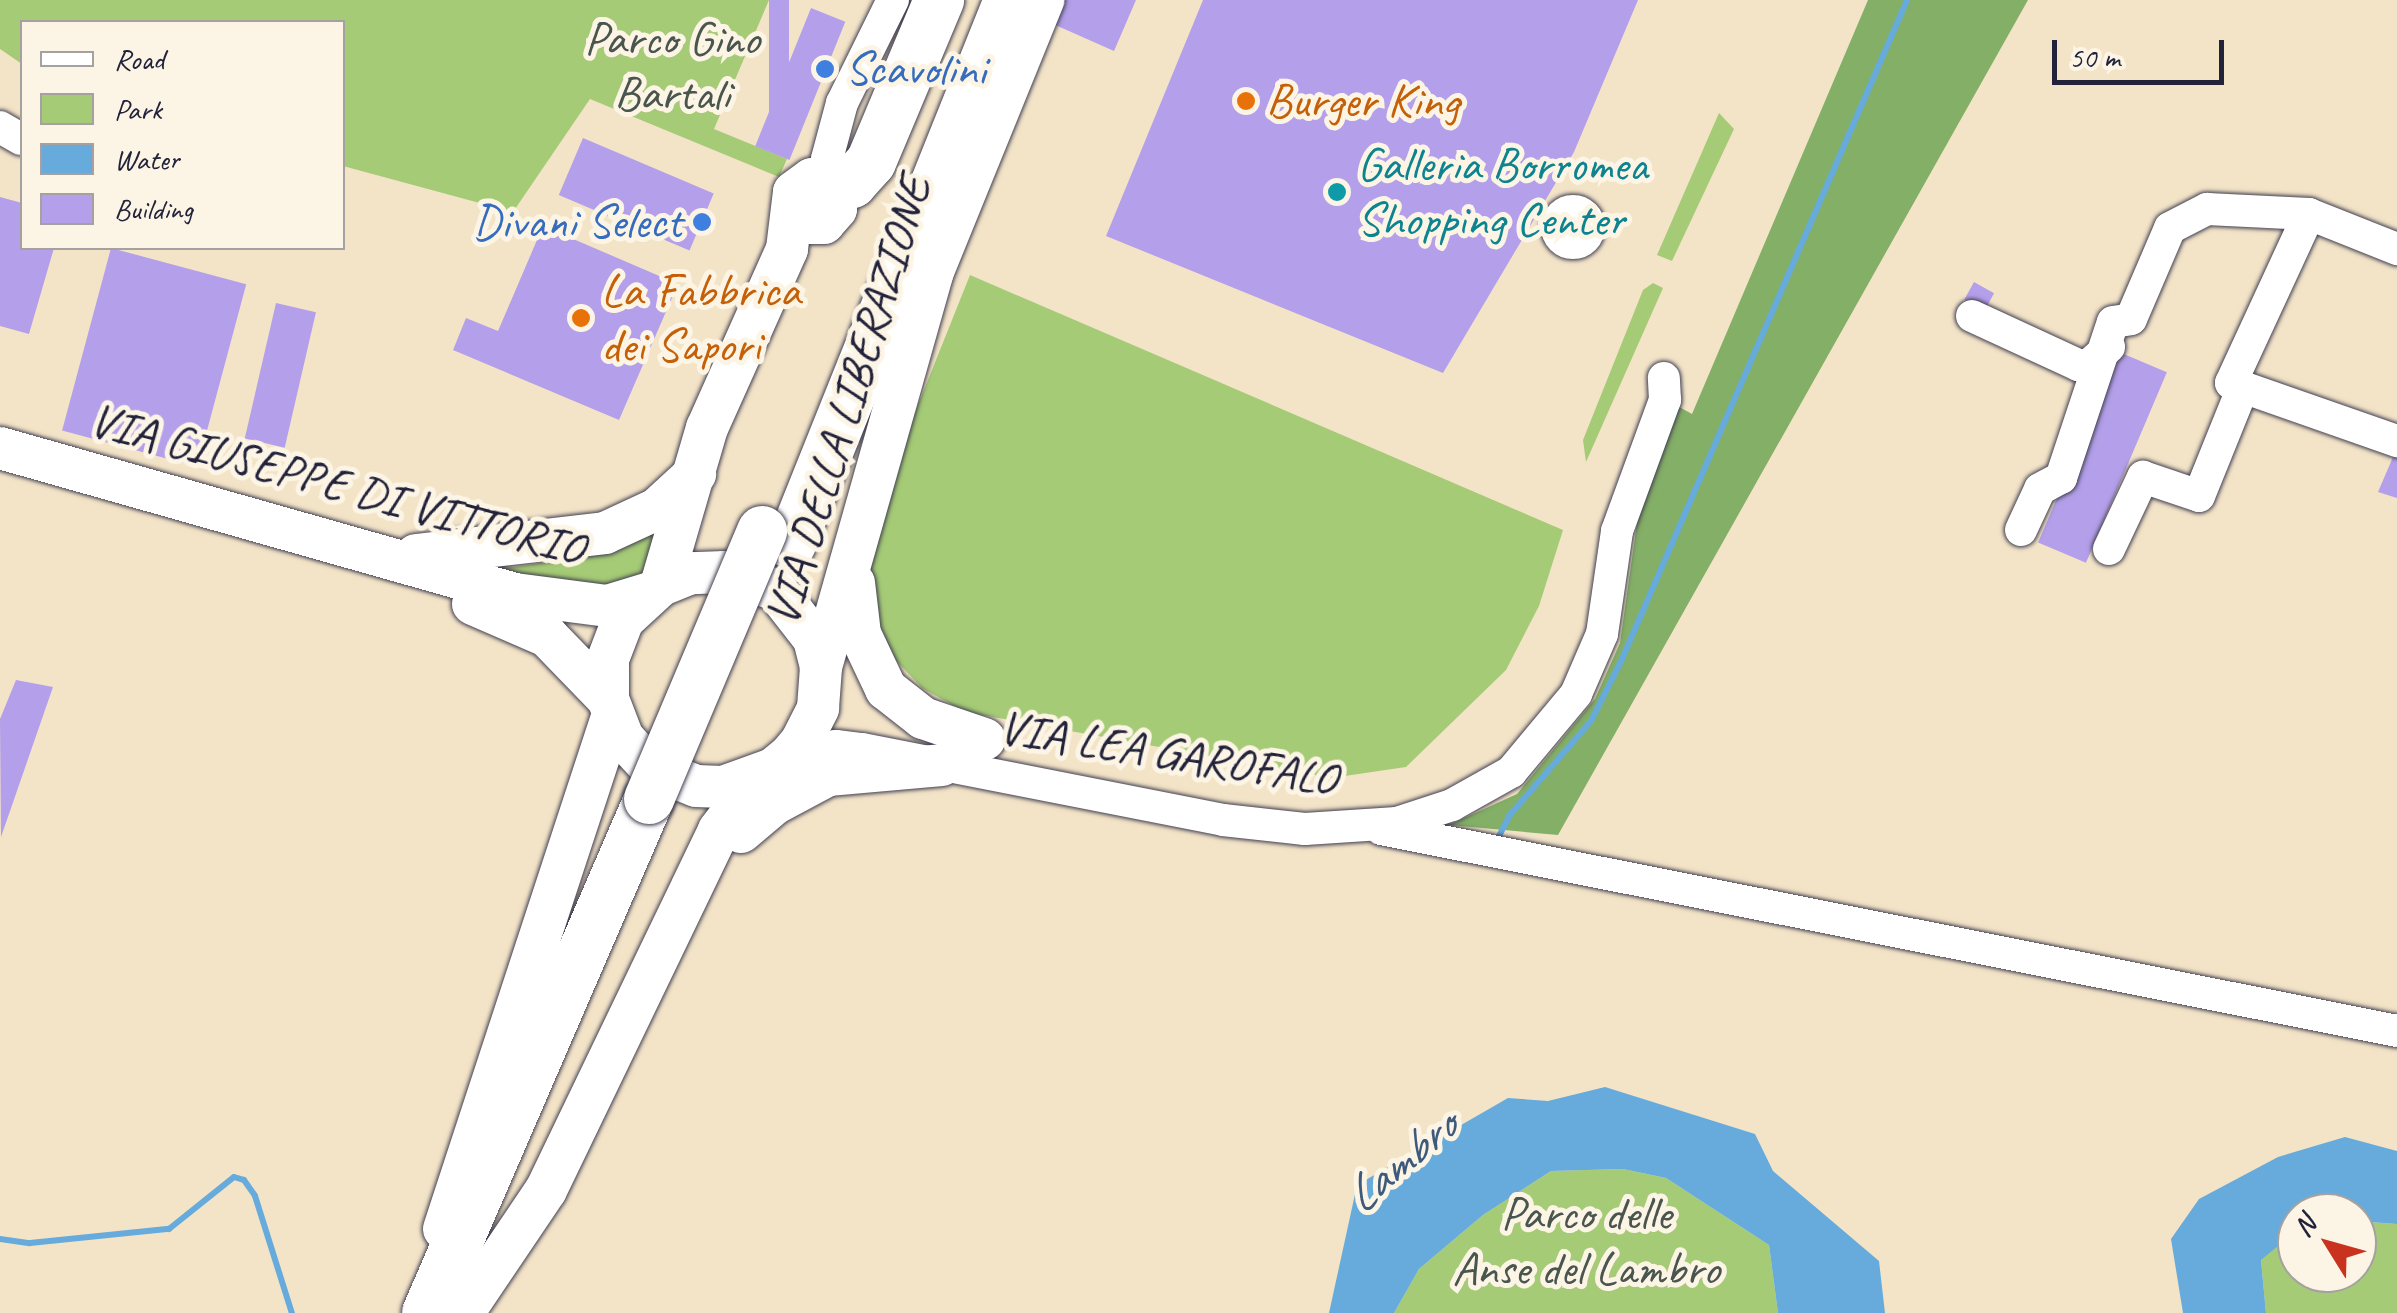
<!DOCTYPE html>
<html>
<head>
<meta charset="utf-8">
<style>
	body { margin:0 }
	#map { position:relative; width:2397px; height:1313px; overflow:hidden; background:#f3e4c8; font-family:Caveat,sans-serif }
	div>[style] { position:absolute }
	.green>* { inset:0; background:#a5cb76 }
	.forest>* { inset:0; background:#84af67 }
	.water>* { inset:0; background:#66abdc }
	.stream>* { height:6px; margin:-3px; padding:0 3px; transform-origin:3px; border-radius:3px; background:#66abdc }
	.building>* { inset:0; background:#b49fea; transform-origin:0 0 }
	.roads { filter:drop-shadow(0 0 2px #413f50) drop-shadow(0 0 2px #413f50) }
	.minor>* { height:32px; margin:-16px; padding:0 16px; transform-origin:16px; border-radius:16px; background:#fff }
	.minor>.ring { margin:-16px; padding:0; box-sizing:content-box; background:none; border:32px solid #fff; border-radius:50% }
	.major>* { height:42px; margin:-21px; padding:0 21px; transform-origin:21px; border-radius:21px; background:#fff }
	.highway>* { height:50px; margin:-25px; padding:0 25px; transform-origin:25px; border-radius:25px; background:#fff }
	.bridges { filter:drop-shadow(0 0 2px #413f50) drop-shadow(0 0 2px #413f50) }
	.highway-bridge>* { height:50px; margin:-25px; padding:0 25px; transform-origin:25px; border-radius:25px; background:#fff }
	.dots>* { width:28px; height:28px; translate:-50% -50%; box-sizing:border-box; border:5px solid #fcf5e5; border-radius:50% }
	span { translate:-50% -50%; white-space:nowrap; text-align:center; line-height:1.15; -webkit-text-stroke:10px #fcf5e5; paint-order:stroke }
	.park-label { font-size:48px; color:#49554d }
	.shop-label { font-size:48px; color:#366cbe }
	.left { translate:0 -50%; text-align:left }
	.right { translate:-100% -50%; text-align:right }
	.food-label { font-size:48px; color:#c56008 }
	.culture-label { font-size:48px; color:#0d838f }
	.street-label { font-size:48px; color:#22223b }
	.water-label { font-size:50px; color:#3d597b; font-style:italic }
	.legend { position:absolute; left:20px; top:20px; width:325px; height:230px; box-sizing:border-box; background:#fcf5e5; border:2px solid #a5a1a1; margin:0; padding:12px 18px; list-style:none; font-size:30px; color:#22223b }
	.legend li { display:flex; align-items:center; gap:20px; height:50px }
	.legend b { width:50px; border:2px solid #a5a1a1 }
	.north { position:absolute; left:2277px; top:1193px; width:100px; height:100px; box-sizing:border-box; background:#fcf5e5; border:2px solid #a5a1a1; border-radius:50%; rotate:307deg; font-size:28px; font-weight:700; line-height:40px; text-align:center; color:#22223b }
	.north::after { content:''; display:block; margin:auto; width:35px; height:45px; background:#c8321e; clip-path:polygon(50% 0,100% 100%,50% 72%,0 100%) }
	.scale { position:absolute; left:2052px; top:40px; width:172px; height:45px; box-sizing:border-box; border:5px solid #22223b; border-top:0; padding-left:12px; font-size:30px; line-height:35px; white-space:nowrap; color:#22223b; -webkit-text-stroke:8px #fcf5e5; paint-order:stroke }
</style>
</head>
<body>
<div id="map">
	<div class="green">
		<i style="clip-path:polygon(0 0,769px 0,714px 129px,787px 159px,779px 177px,590px 99px,513px 212px,343px 166px,342px 22px,22px 22px,22px 64px,0 49px)"></i>
		<i style="clip-path:polygon(1719px 113px,1734px 129px,1672px 261px,1657px 255px)"></i>
		<i style="clip-path:polygon(970px 275px,1563px 530px,1539px 606px,1506px 670px,1406px 767px,1331px 778px,965px 712px,922px 688px,888px 652px,865px 592px,864px 540px)"></i>
		<i style="clip-path:polygon(1653px 283px,1663px 288px,1586px 462px,1583px 440px,1643px 290px)"></i>
		<i style="clip-path:polygon(671px 525px,657px 564px,620px 588px,492px 570px,613px 553px)"></i>
		<i style="clip-path:polygon(1623px 1169px,1666px 1178px,1769px 1245px,1778px 1313px,1394px 1313px,1419px 1269px,1483px 1215px,1551px 1171px)"></i>
		<i style="clip-path:polygon(2357px 1221px,2397px 1224px,2397px 1313px,2266px 1313px,2261px 1260px,2286px 1233px,2297px 1230px,2297px 1273px,2357px 1273px)"></i>
	</div>
	<div class="forest">
		<i style="clip-path:polygon(1868px 0,2028px 0,1558px 835px,1449px 825px,1517px 794px,1595px 699px,1620px 643px,1638px 516px,1674px 404px,1692px 414px)"></i>
	</div>
	<div class="water">
		<i style="clip-path:polygon(1605px 1087px,1755px 1134px,1773px 1171px,1879px 1261px,1885px 1313px,1778px 1313px,1769px 1245px,1666px 1178px,1623px 1169px,1551px 1171px,1483px 1215px,1419px 1269px,1394px 1313px,1329px 1313px,1357px 1185px,1508px 1098px,1548px 1101px)"></i>
		<i style="clip-path:polygon(2345px 1137px,2397px 1151px,2397px 1224px,2357px 1221px,2357px 1213px,2297px 1213px,2297px 1230px,2261px 1260px,2266px 1313px,2183px 1313px,2171px 1239px,2199px 1199px,2278px 1157px)"></i>
	</div>
	<div class="stream">
		<i style="left:1496px;top:842px;width:29px;rotate:-63deg"></i>
		<i style="left:1509px;top:816px;width:125px;rotate:-49.2deg"></i>
		<i style="left:1591px;top:721px;width:69px;rotate:-63.4deg"></i>
		<i style="left:1622px;top:659px;width:718px;rotate:-66.61deg"></i>
		<i style="left:0;top:1239px;width:30px;rotate:8deg"></i>
		<i style="left:30px;top:1243px;width:140px;rotate:-5.8deg"></i>
		<i style="left:169px;top:1229px;width:83px;rotate:-38.7deg"></i>
		<i style="left:234px;top:1177px;width:10px;rotate:17deg"></i>
		<i style="left:244px;top:1180px;width:19px;rotate:55deg"></i>
		<i style="left:255px;top:1196px;width:123px;rotate:72.5deg"></i>
	</div>
	<div class="building">
		<i style="left:769px;top:0;width:20px;height:140px"></i>
		<i style="clip-path:polygon(1054px 0,1136px 0,1114px 51px,1044px 20px)"></i>
		<i style="clip-path:polygon(1203px 0,1638px 0,1574px 152px,1443px 373px,1106px 236px)"></i>
		<i style="left:811px;top:8px;width:37px;height:149px;rotate:22deg"></i>
		<i style="left:583px;top:138px;width:142px;height:62px;rotate:23deg"></i>
		<i style="clip-path:polygon(0 197px,22px 203px,22px 248px,54px 248px,29px 334px,0 326px)"></i>
		<i style="clip-path:polygon(543px 226px,678px 284px,619px 420px,453px 350px,466px 318px,498px 331px)"></i>
		<i style="left:111px;top:248px;width:140px;height:189px;rotate:15deg"></i>
		<i style="left:1974px;top:282px;width:23px;height:20px;rotate:29deg"></i>
		<i style="left:276px;top:303px;width:41px;height:139px;rotate:13deg"></i>
		<i style="left:2119px;top:352px;width:52px;height:207px;rotate:23deg"></i>
		<i style="clip-path:polygon(2393px 457px,2397px 458px,2397px 498px,2378px 492px)"></i>
		<i style="clip-path:polygon(16px 680px,53px 687px,1px 837px,0 719px)"></i>
	</div>
	<div class="roads">
		<div class="minor">
			<i style="left:0;top:127px;width:24px;rotate:30deg"></i>
			<i style="left:830px;top:186px;width:27px;rotate:-96deg"></i>
			<i style="left:827px;top:159px;width:58px;rotate:-75deg"></i>
			<i style="left:842px;top:103px;width:115px;rotate:-63.7deg"></i>
			<i class="ring" style="left:1557px;top:211px;width:0;height:0"></i>
			<i style="left:2309px;top:214px;width:186px;rotate:114.8deg"></i>
			<i style="left:2231px;top:383px;width:176px;rotate:19.3deg"></i>
			<i style="left:1972px;top:316px;width:117px;rotate:24.8deg"></i>
			<i style="left:2078px;top:365px;width:11px"></i>
			<i style="left:2089px;top:365px;width:27px;rotate:-42deg"></i>
			<i style="left:2021px;top:530px;width:45px;rotate:-65.1deg"></i>
			<i style="left:2040px;top:489px;width:24px;rotate:-28deg"></i>
			<i style="left:2061px;top:478px;width:164px;rotate:-71.6deg"></i>
			<i style="left:2113px;top:322px;width:18px;rotate:-9deg"></i>
			<i style="left:2131px;top:319px;width:99px;rotate:-66.8deg"></i>
			<i style="left:2170px;top:228px;width:42px;rotate:-27.2deg"></i>
			<i style="left:2207px;top:209px;width:102px;rotate:2.8deg"></i>
			<i style="left:2309px;top:214px;width:95px;rotate:21.7deg"></i>
			<i style="left:2109px;top:549px;width:80px;rotate:-64.7deg"></i>
			<i style="left:2143px;top:477px;width:59px;rotate:18.7deg"></i>
			<i style="left:2199px;top:496px;width:118px;rotate:-68deg"></i>
			<i style="left:790px;top:755px;width:47px;rotate:-11.1deg"></i>
			<i style="left:836px;top:746px;width:26px;rotate:7deg"></i>
			<i style="left:862px;top:749px;width:368px;rotate:11.1deg"></i>
			<i style="left:1223px;top:820px;width:82px;rotate:6.3deg"></i>
			<i style="left:1305px;top:829px;width:92px;rotate:-3.7deg"></i>
			<i style="left:1397px;top:823px;width:58px;rotate:-18.1deg"></i>
			<i style="left:1452px;top:805px;width:68px;rotate:-29.2deg"></i>
			<i style="left:1511px;top:772px;width:102px;rotate:-50.2deg"></i>
			<i style="left:1576px;top:694px;width:65px;rotate:-66.6deg"></i>
			<i style="left:1602px;top:634px;width:104px;rotate:-81.7deg"></i>
			<i style="left:1617px;top:531px;width:140px;rotate:-69.9deg"></i>
			<i style="left:1665px;top:400px;width:22px;rotate:-93deg"></i>
			<i style="left:1381px;top:829px;width:1036px;rotate:11.24deg"></i>
		</div>
		<div class="major">
			<i style="left:0;top:448px;width:535px;rotate:15.83deg"></i>
			<i style="left:515px;top:594px;width:93px;rotate:7.4deg"></i>
			<i style="left:607px;top:606px;width:42px;rotate:-16.7deg"></i>
			<i style="left:416px;top:555px;width:190px;rotate:-6.6deg"></i>
			<i style="left:605px;top:533px;width:57px;rotate:-24.8deg"></i>
			<i style="left:657px;top:509px;width:52px;rotate:-42.6deg"></i>
			<i style="left:854px;top:583px;width:51px;rotate:83.3deg"></i>
			<i style="left:860px;top:634px;width:61px;rotate:64.7deg"></i>
			<i style="left:886px;top:689px;width:47px;rotate:38.1deg"></i>
			<i style="left:923px;top:718px;width:65px;rotate:19deg"></i>
			<i style="left:661px;top:585px;width:164px;rotate:-73.7deg"></i>
			<i style="left:707px;top:428px;width:196px;rotate:-65.9deg"></i>
			<i style="left:787px;top:249px;width:57px;rotate:-83deg"></i>
			<i style="left:794px;top:192px;width:22px;rotate:-36deg"></i>
			<i style="left:812px;top:179px;width:26px;rotate:28deg"></i>
			<i style="left:835px;top:191px;width:18px;rotate:87deg"></i>
			<i style="left:836px;top:209px;width:18px;rotate:131deg"></i>
			<i style="left:824px;top:223px;width:19px;rotate:180deg"></i>
			<i style="left:805px;top:223px;width:18px;rotate:-131deg"></i>
			<i style="left:473px;top:604px;width:81px;rotate:23.4deg"></i>
			<i style="left:547px;top:636px;width:88px;rotate:45.9deg"></i>
			<i style="left:821px;top:667px;width:408px;rotate:-74.2deg"></i>
			<i style="left:932px;top:274px;width:296px;rotate:-67.9deg"></i>
			<i style="left:741px;top:832px;width:43px;rotate:-40.3deg"></i>
			<i style="left:774px;top:804px;width:61px;rotate:-28.2deg"></i>
			<i style="left:828px;top:775px;width:114px;rotate:-5deg"></i>
			<i style="left:444px;top:1229px;width:539px;rotate:-71.83deg"></i>
			<i style="left:463px;top:1313px;width:148px;rotate:-56deg"></i>
			<i style="left:546px;top:1190px;width:399px;rotate:-64.3deg"></i>
			<i style="left:719px;top:830px;width:61px;rotate:-52.4deg"></i>
			<i style="left:756px;top:782px;width:21px;rotate:-37deg"></i>
			<i style="left:773px;top:769px;width:22px;rotate:-39deg"></i>
			<i style="left:790px;top:755px;width:17px;rotate:-50deg"></i>
			<i style="left:801px;top:742px;width:38px;rotate:-63deg"></i>
			<i style="left:818px;top:708px;width:41px;rotate:-85.8deg"></i>
			<i style="left:821px;top:667px;width:29px;rotate:-104deg"></i>
			<i style="left:814px;top:639px;width:62px;rotate:-127.8deg"></i>
			<i style="left:776px;top:590px;width:54px;rotate:-160.6deg"></i>
			<i style="left:725px;top:572px;width:34px;rotate:178deg"></i>
			<i style="left:691px;top:573px;width:32px;rotate:158deg"></i>
			<i style="left:661px;top:585px;width:52px;rotate:137.4deg"></i>
			<i style="left:623px;top:620px;width:42px;rotate:111deg"></i>
			<i style="left:608px;top:659px;width:40px;rotate:90deg"></i>
			<i style="left:608px;top:699px;width:42px;rotate:69deg"></i>
			<i style="left:623px;top:738px;width:41px;rotate:47deg"></i>
			<i style="left:651px;top:768px;width:48px;rotate:21.8deg"></i>
			<i style="left:696px;top:786px;width:27px;rotate:2deg"></i>
			<i style="left:723px;top:787px;width:53px;rotate:-19.8deg"></i>
		</div>
		<div class="highway">
			<i style="left:832px;top:188px;width:21px;rotate:-14deg"></i>
			<i style="left:852px;top:183px;width:28px;rotate:-48deg"></i>
			<i style="left:871px;top:162px;width:176px;rotate:-67.2deg"></i>
			<i style="left:791px;top:544px;width:586px;rotate:-68.16deg"></i>
			<i style="left:427px;top:1313px;width:560px;rotate:-66.64deg"></i>
		</div>
	</div>
	<div class="bridges">
		<div class="highway-bridge">
			<i style="left:649px;top:799px;width:291px;rotate:-67.1deg"></i>
		</div>
	</div>
	<div class="dots">
		<i style="left:825px;top:69px;background:#3f7fe0"></i>
		<i style="left:1246px;top:101px;background:#e8710a"></i>
		<i style="left:1337px;top:192px;background:#0f9aa8"></i>
		<i style="left:702px;top:222px;background:#3f7fe0"></i>
		<i style="left:581px;top:318px;background:#e8710a"></i>
	</div>
	<div class="park-label">
		<span style="left:672px;top:66px">Parco Gino<br>Bartali</span>
		<span style="left:1586px;top:1241px">Parco delle<br>Anse del Lambro</span>
	</div>
	<div class="shop-label">
		<span class="left" style="left:845px;top:69px">Scavolini</span>
		<span class="right" style="left:682px;top:222px">Divani Select</span>
	</div>
	<div class="food-label">
		<span class="left" style="left:1266px;top:101px">Burger King</span>
		<span class="left" style="left:601px;top:318px">La Fabbrica<br>dei Sapori</span>
	</div>
	<div class="culture-label">
		<span class="left" style="left:1357px;top:192px">Galleria Borromea<br>Shopping Center</span>
	</div>
	<div class="street-label">
		<span style="left:848px;top:401px;rotate:-73deg">VIA DELLA LIBERAZIONE</span>
		<span style="left:337px;top:484px;rotate:15deg">VIA GIUSEPPE DI VITTORIO</span>
		<span style="left:1168px;top:753px;rotate:9deg">VIA LEA GAROFALO</span>
	</div>
	<div class="water-label">
		<span style="left:1400px;top:1161px;rotate:-40deg">Lambro</span>
	</div>
	<ul class="legend">
	<li><b style="height:12px;background:#fff"></b>Road</li>
	<li><b style="height:28px;background:#a5cb76"></b>Park</li>
	<li><b style="height:28px;background:#66abdc"></b>Water</li>
	<li><b style="height:28px;background:#b49fea"></b>Building</li>
	</ul>
	<div class="north">N</div>
	<div class="scale">50 m</div>
</div>
</body>
</html>
